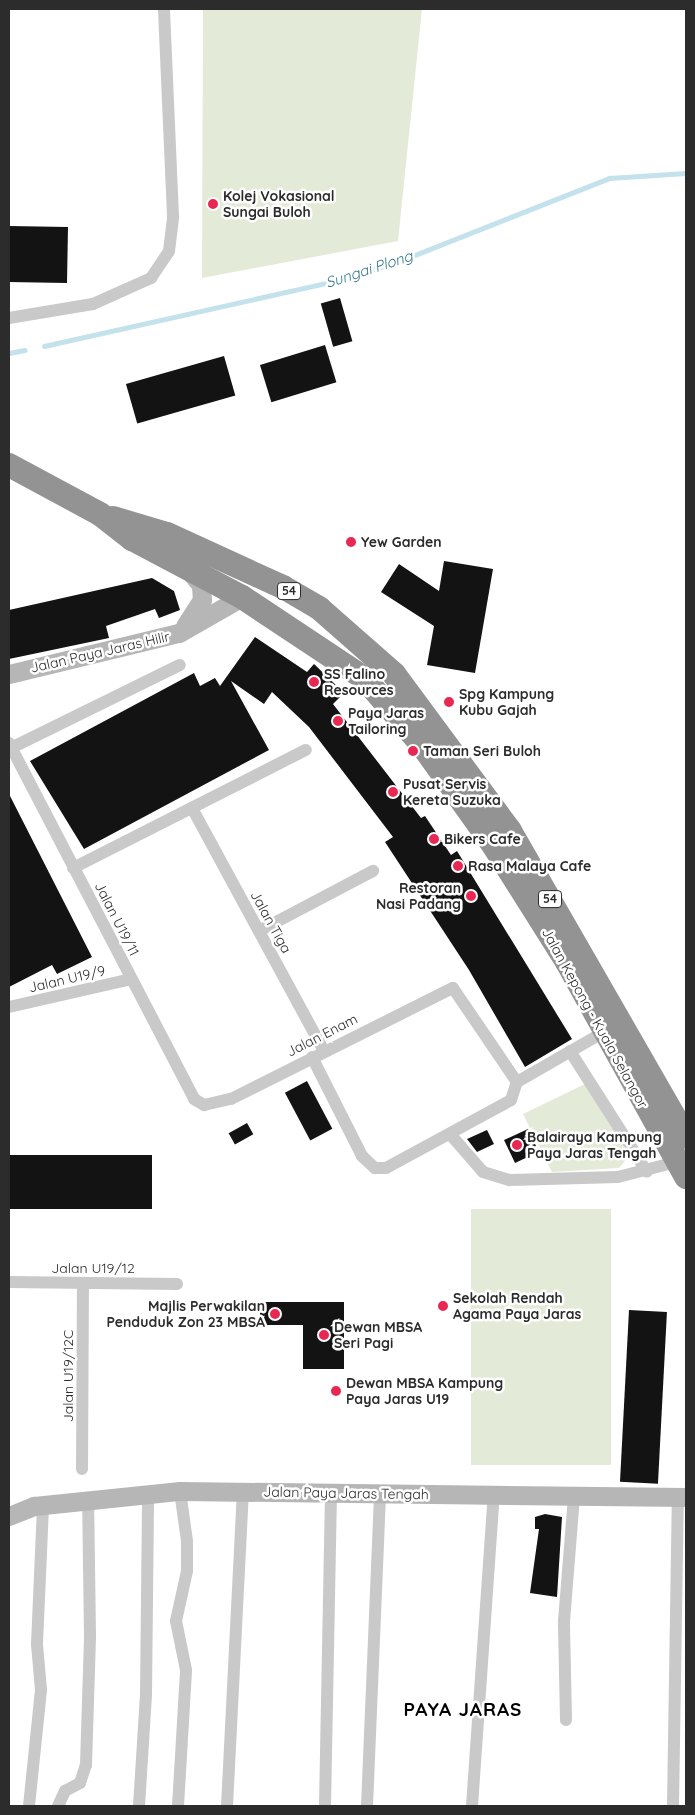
<!DOCTYPE html>
<html>
<head>
<meta charset="utf-8">
<style>
	body { margin:0 }
	#map { position:relative; width:695px; height:1815px; overflow:hidden; background:#fff; font-family:Quicksand,sans-serif }
	div>[style] { position:absolute }
	.green>* { inset:0; background:#e4ead8; transform-origin:0 0 }
	.stream>* { height:5px; margin:-2.5px; padding:0 2.5px; transform-origin:2.5px; border-radius:2.5px; background:#c3e2eb }
	.building>* { inset:0; background:#131313; transform-origin:0 0 }
	.street>* { height:12px; margin:-6px; padding:0 6px; transform-origin:6px; border-radius:6px; background:#c9c9c9 }
	.secondary>* { height:19px; margin:-9.5px; padding:0 9.5px; transform-origin:9.5px; border-radius:9.5px; background:#b6b6b6 }
	.highway>* { height:24px; margin:-12px; padding:0 12px; transform-origin:12px; border-radius:12px; background:#939393 }
	.dots>* { width:14px; height:14px; translate:-50% -50%; box-sizing:border-box; border:2px solid #fff; border-radius:50% }
	span { translate:-50% -50%; white-space:nowrap; text-align:center; line-height:1.15; -webkit-text-stroke:5px #fff; paint-order:stroke }
	.shield-label span { padding:1px 4px; background:#fff; border:1px solid; border-radius:4px; -webkit-text-stroke-width:0 }
	.shield-label { font-size:12px; color:#2c2c2c; font-weight:700 }
	.poi-label { font-size:14px; color:#2c2c2c; font-weight:700 }
	.left { translate:0 -50%; text-align:left }
	.right { translate:-100% -50%; text-align:right }
	.street-label { font-size:14px; color:#2c2c2c }
	.water-label { font-size:15px; color:#387a8f; font-style:italic }
	.district-label { font-size:19px; color:#000; font-weight:700; letter-spacing:1px }
	.frame { position:absolute; inset:0; border:10px solid #2c2c2c; pointer-events:none }
</style>
</head>
<body>
<div id="map">
	<div class="green">
		<i style="clip-path:polygon(203px 9px,422px 9px,398px 241px,202px 278px)"></i>
		<i style="clip-path:polygon(585px 1084px,629px 1156px,619px 1168px,552px 1172px,523px 1114px)"></i>
		<i style="left:471px;top:1209px;width:140px;height:256px"></i>
	</div>
	<div class="stream">
		<i style="left:44px;top:346px;width:302px;rotate:-12.6deg"></i>
		<i style="left:339px;top:280px;width:61px;rotate:-17.2deg"></i>
		<i style="left:397px;top:262px;width:228px;rotate:-21.6deg"></i>
		<i style="left:609px;top:178px;width:77px;rotate:-3.7deg"></i>
		<i style="left:9px;top:353px;width:16px;rotate:-11deg"></i>
	</div>
	<div class="building">
		<i style="left:9px;top:226px;width:59px;height:56px;rotate:1deg"></i>
		<i style="left:340px;top:298px;width:45px;height:20px;rotate:74deg"></i>
		<i style="left:325px;top:345px;width:39px;height:68px;rotate:73deg"></i>
		<i style="left:224px;top:356px;width:41px;height:102px;rotate:74deg"></i>
		<i style="clip-path:polygon(444px 561px,493px 569px,475px 673px,427px 665px,434px 626px,381px 592px,399px 564px,439px 591px)"></i>
		<i style="clip-path:polygon(152px 578px,174px 591px,180px 610px,159px 618px,155px 609px,106px 626px,109px 638px,9px 659px,9px 610px)"></i>
		<i style="clip-path:polygon(255px 637px,307px 672px,314px 664px,344px 693px,333px 704px,421px 818px,425px 816px,451px 855px,457px 851px,572px 1039px,525px 1067px,469px 970px,385px 842px,393px 837px,309px 727px,272px 692px,264px 704px,231px 681px,269px 750px,84px 849px,30px 761px,194px 673px,200px 686px,215px 678px,220px 686px)"></i>
		<i style="clip-path:polygon(9px 794px,92px 957px,57px 974px,52px 965px,9px 987px)"></i>
		<i style="left:307px;top:1081px;width:54px;height:25px;rotate:62deg"></i>
		<i style="left:247px;top:1123px;width:13px;height:21px;rotate:61deg"></i>
		<i style="clip-path:polygon(528px 1129px,536px 1146px,529px 1149px,532px 1155px,515px 1163px,504px 1140px)"></i>
		<i style="clip-path:polygon(487px 1130px,494px 1144px,477px 1152px,467px 1139px)"></i>
		<i style="left:9px;top:1155px;width:143px;height:54px"></i>
		<i style="clip-path:polygon(260px 1302px,344px 1302px,344px 1369px,303px 1369px,303px 1325px,260px 1325px)"></i>
		<i style="left:629px;top:1310px;width:38px;height:172px;rotate:3deg"></i>
		<i style="clip-path:polygon(545px 1514px,562px 1517px,557px 1597px,530px 1593px,539px 1529px,535px 1529px,535px 1517px)"></i>
	</div>
	<div class="street">
		<i style="left:9px;top:318px;width:85px;rotate:-9.5deg"></i>
		<i style="left:93px;top:304px;width:64px;rotate:-24.1deg"></i>
		<i style="left:151px;top:278px;width:32px;rotate:-56deg"></i>
		<i style="left:169px;top:251px;width:35px;rotate:-83deg"></i>
		<i style="left:173px;top:216px;width:207px;rotate:-92.5deg"></i>
		<i style="left:9px;top:743px;width:401px;rotate:62.5deg"></i>
		<i style="left:194px;top:1099px;width:12px;rotate:31deg"></i>
		<i style="left:204px;top:1105px;width:28px;rotate:-13deg"></i>
		<i style="left:231px;top:1099px;width:248px;rotate:-26.6deg"></i>
		<i style="left:453px;top:988px;width:114px;rotate:55.8deg"></i>
		<i style="left:11px;top:748px;width:188px;rotate:-26.2deg"></i>
		<i style="left:192px;top:808px;width:277px;rotate:61.5deg"></i>
		<i style="left:73px;top:868px;width:261px;rotate:-26.9deg"></i>
		<i style="left:259px;top:931px;width:129px;rotate:-27.8deg"></i>
		<i style="left:9px;top:1007px;width:125px;rotate:-12.9deg"></i>
		<i style="left:570px;top:1051px;width:143px;rotate:57.5deg"></i>
		<i style="left:312px;top:1057px;width:111px;rotate:63.2deg"></i>
		<i style="left:362px;top:1156px;width:18px;rotate:43deg"></i>
		<i style="left:375px;top:1168px;width:11px"></i>
		<i style="left:386px;top:1168px;width:142px;rotate:-28.5deg"></i>
		<i style="left:511px;top:1100px;width:19px;rotate:-72deg"></i>
		<i style="left:517px;top:1082px;width:100px;rotate:-29.9deg"></i>
		<i style="left:450px;top:1134px;width:50px;rotate:49deg"></i>
		<i style="left:483px;top:1172px;width:28px;rotate:17deg"></i>
		<i style="left:510px;top:1180px;width:108px;rotate:-1.6deg"></i>
		<i style="left:618px;top:1177px;width:60px;rotate:-14.5deg"></i>
		<i style="left:9px;top:1282px;width:168px;rotate:0.7deg"></i>
		<i style="left:82px;top:1469px;width:186px;rotate:-89.7deg"></i>
		<i style="left:566px;top:1720px;width:99px;rotate:-91.2deg"></i>
		<i style="left:564px;top:1621px;width:125px;rotate:-85.4deg"></i>
		<i style="left:29px;top:1806px;width:117px;rotate:-84.1deg"></i>
		<i style="left:41px;top:1690px;width:46px;rotate:-95deg"></i>
		<i style="left:37px;top:1644px;width:139px;rotate:-87.5deg"></i>
		<i style="left:58px;top:1806px;width:17px;rotate:-65deg"></i>
		<i style="left:65px;top:1791px;width:17px;rotate:-28deg"></i>
		<i style="left:80px;top:1783px;width:19px;rotate:-72deg"></i>
		<i style="left:86px;top:1765px;width:129px;rotate:-88.2deg"></i>
		<i style="left:90px;top:1636px;width:135px;rotate:-90.8deg"></i>
		<i style="left:139px;top:1806px;width:111px;rotate:-86.4deg"></i>
		<i style="left:146px;top:1695px;width:200px;rotate:-89.4deg"></i>
		<i style="left:178px;top:1806px;width:136px;rotate:-86.6deg"></i>
		<i style="left:186px;top:1670px;width:50px;rotate:-101.5deg"></i>
		<i style="left:176px;top:1621px;width:51px;rotate:-77.6deg"></i>
		<i style="left:187px;top:1571px;width:30px;rotate:-90deg"></i>
		<i style="left:187px;top:1541px;width:50px;rotate:-98deg"></i>
		<i style="left:227px;top:1806px;width:314px;rotate:-87.1deg"></i>
		<i style="left:325px;top:1806px;width:313px;rotate:-88.9deg"></i>
		<i style="left:367px;top:1806px;width:312px;rotate:-87.6deg"></i>
		<i style="left:472px;top:1806px;width:312px;rotate:-86deg"></i>
		<i style="left:673px;top:1806px;width:309px;rotate:-89.1deg"></i>
	</div>
	<div class="secondary">
		<i style="left:185px;top:626px;width:31px;rotate:-57deg"></i>
		<i style="left:202px;top:600px;width:15px;rotate:-94deg"></i>
		<i style="left:201px;top:585px;width:21px;rotate:-129deg"></i>
		<i style="left:9px;top:674px;width:175px;rotate:-13.6deg"></i>
		<i style="left:179px;top:633px;width:73px;rotate:-29.7deg"></i>
		<i style="left:9px;top:1516px;width:27px;rotate:-22deg"></i>
		<i style="left:34px;top:1506px;width:147px;rotate:-5.9deg"></i>
		<i style="left:180px;top:1491px;width:506px;rotate:0.68deg"></i>
	</div>
	<div class="highway">
		<i style="left:9px;top:465px;width:103px;rotate:28.3deg"></i>
		<i style="left:100px;top:514px;width:41px;rotate:38deg"></i>
		<i style="left:132px;top:539px;width:124px;rotate:27.8deg"></i>
		<i style="left:242px;top:597px;width:146px;rotate:33.6deg"></i>
		<i style="left:364px;top:678px;width:89px;rotate:49.1deg"></i>
		<i style="left:422px;top:745px;width:124px;rotate:54.5deg"></i>
		<i style="left:494px;top:846px;width:137px;rotate:57.8deg"></i>
		<i style="left:567px;top:962px;width:246px;rotate:61deg"></i>
		<i style="left:113px;top:518px;width:56px;rotate:16.5deg"></i>
		<i style="left:167px;top:534px;width:128px;rotate:24.6deg"></i>
		<i style="left:283px;top:587px;width:42px;rotate:30.3deg"></i>
		<i style="left:319px;top:608px;width:100px;rotate:41.3deg"></i>
		<i style="left:394px;top:674px;width:195px;rotate:53.5deg"></i>
		<i style="left:510px;top:831px;width:353px;rotate:60.1deg"></i>
	</div>
	<div class="dots">
		<i style="left:213px;top:204px;background:#e92753"></i>
		<i style="left:351px;top:542px;background:#e92753"></i>
		<i style="left:314px;top:682px;background:#e92753"></i>
		<i style="left:449px;top:702px;background:#e92753"></i>
		<i style="left:338px;top:721px;background:#e92753"></i>
		<i style="left:413px;top:751px;background:#e92753"></i>
		<i style="left:393px;top:792px;background:#e92753"></i>
		<i style="left:434px;top:839px;background:#e92753"></i>
		<i style="left:458px;top:866px;background:#e92753"></i>
		<i style="left:471px;top:896px;background:#e92753"></i>
		<i style="left:517px;top:1145px;background:#e92753"></i>
		<i style="left:443px;top:1306px;background:#e92753"></i>
		<i style="left:275px;top:1314px;background:#e92753"></i>
		<i style="left:324px;top:1335px;background:#e92753"></i>
		<i style="left:336px;top:1391px;background:#e92753"></i>
	</div>
	<div class="shield-label">
		<span style="left:289px;top:591px">54</span>
		<span style="left:550px;top:899px">54</span>
	</div>
	<div class="poi-label">
		<span class="left" style="left:223px;top:204px">Kolej Vokasional<br>Sungai Buloh</span>
		<span class="left" style="left:361px;top:542px">Yew Garden</span>
		<span class="left" style="left:324px;top:682px">SS Falino<br>Resources</span>
		<span class="left" style="left:459px;top:702px">Spg Kampung<br>Kubu Gajah</span>
		<span class="left" style="left:348px;top:721px">Paya Jaras<br>Tailoring</span>
		<span class="left" style="left:423px;top:751px">Taman Seri Buloh</span>
		<span class="left" style="left:403px;top:792px">Pusat Servis<br>Kereta Suzuka</span>
		<span class="left" style="left:444px;top:839px">Bikers Cafe</span>
		<span class="left" style="left:468px;top:866px">Rasa Malaya Cafe</span>
		<span class="right" style="left:461px;top:896px">Restoran<br>Nasi Padang</span>
		<span class="left" style="left:527px;top:1145px">Balairaya Kampung<br>Paya Jaras Tengah</span>
		<span class="left" style="left:453px;top:1306px">Sekolah Rendah<br>Agama Paya Jaras</span>
		<span class="right" style="left:265px;top:1314px">Majlis Perwakilan<br>Penduduk Zon 23 MBSA</span>
		<span class="left" style="left:334px;top:1335px">Dewan MBSA<br>Seri Pagi</span>
		<span class="left" style="left:346px;top:1391px">Dewan MBSA Kampung<br>Paya Jaras U19</span>
	</div>
	<div class="street-label">
		<span style="left:100px;top:652px;rotate:-13deg">Jalan Paya Jaras Hilir</span>
		<span style="left:117px;top:919px;rotate:63deg">Jalan U19/11</span>
		<span style="left:271px;top:922px;rotate:61deg">Jalan Tiga</span>
		<span style="left:67px;top:979px;rotate:-13deg">Jalan U19/9</span>
		<span style="left:595px;top:1018px;rotate:61deg">Jalan Kepong - Kuala Selangor</span>
		<span style="left:322px;top:1035px;rotate:-27deg">Jalan Enam</span>
		<span style="left:93px;top:1268px">Jalan U19/12</span>
		<span style="left:68px;top:1376px;rotate:-90deg">Jalan U19/12C</span>
		<span style="left:346px;top:1493px;rotate:1deg">Jalan Paya Jaras Tengah</span>
	</div>
	<div class="water-label">
		<span style="left:369px;top:269px;rotate:-18deg">Sungai Plong</span>
	</div>
	<div class="district-label">
		<span style="left:463px;top:1710px">PAYA JARAS</span>
	</div>
	<div class="frame"></div>
</div>
</body>
</html>
